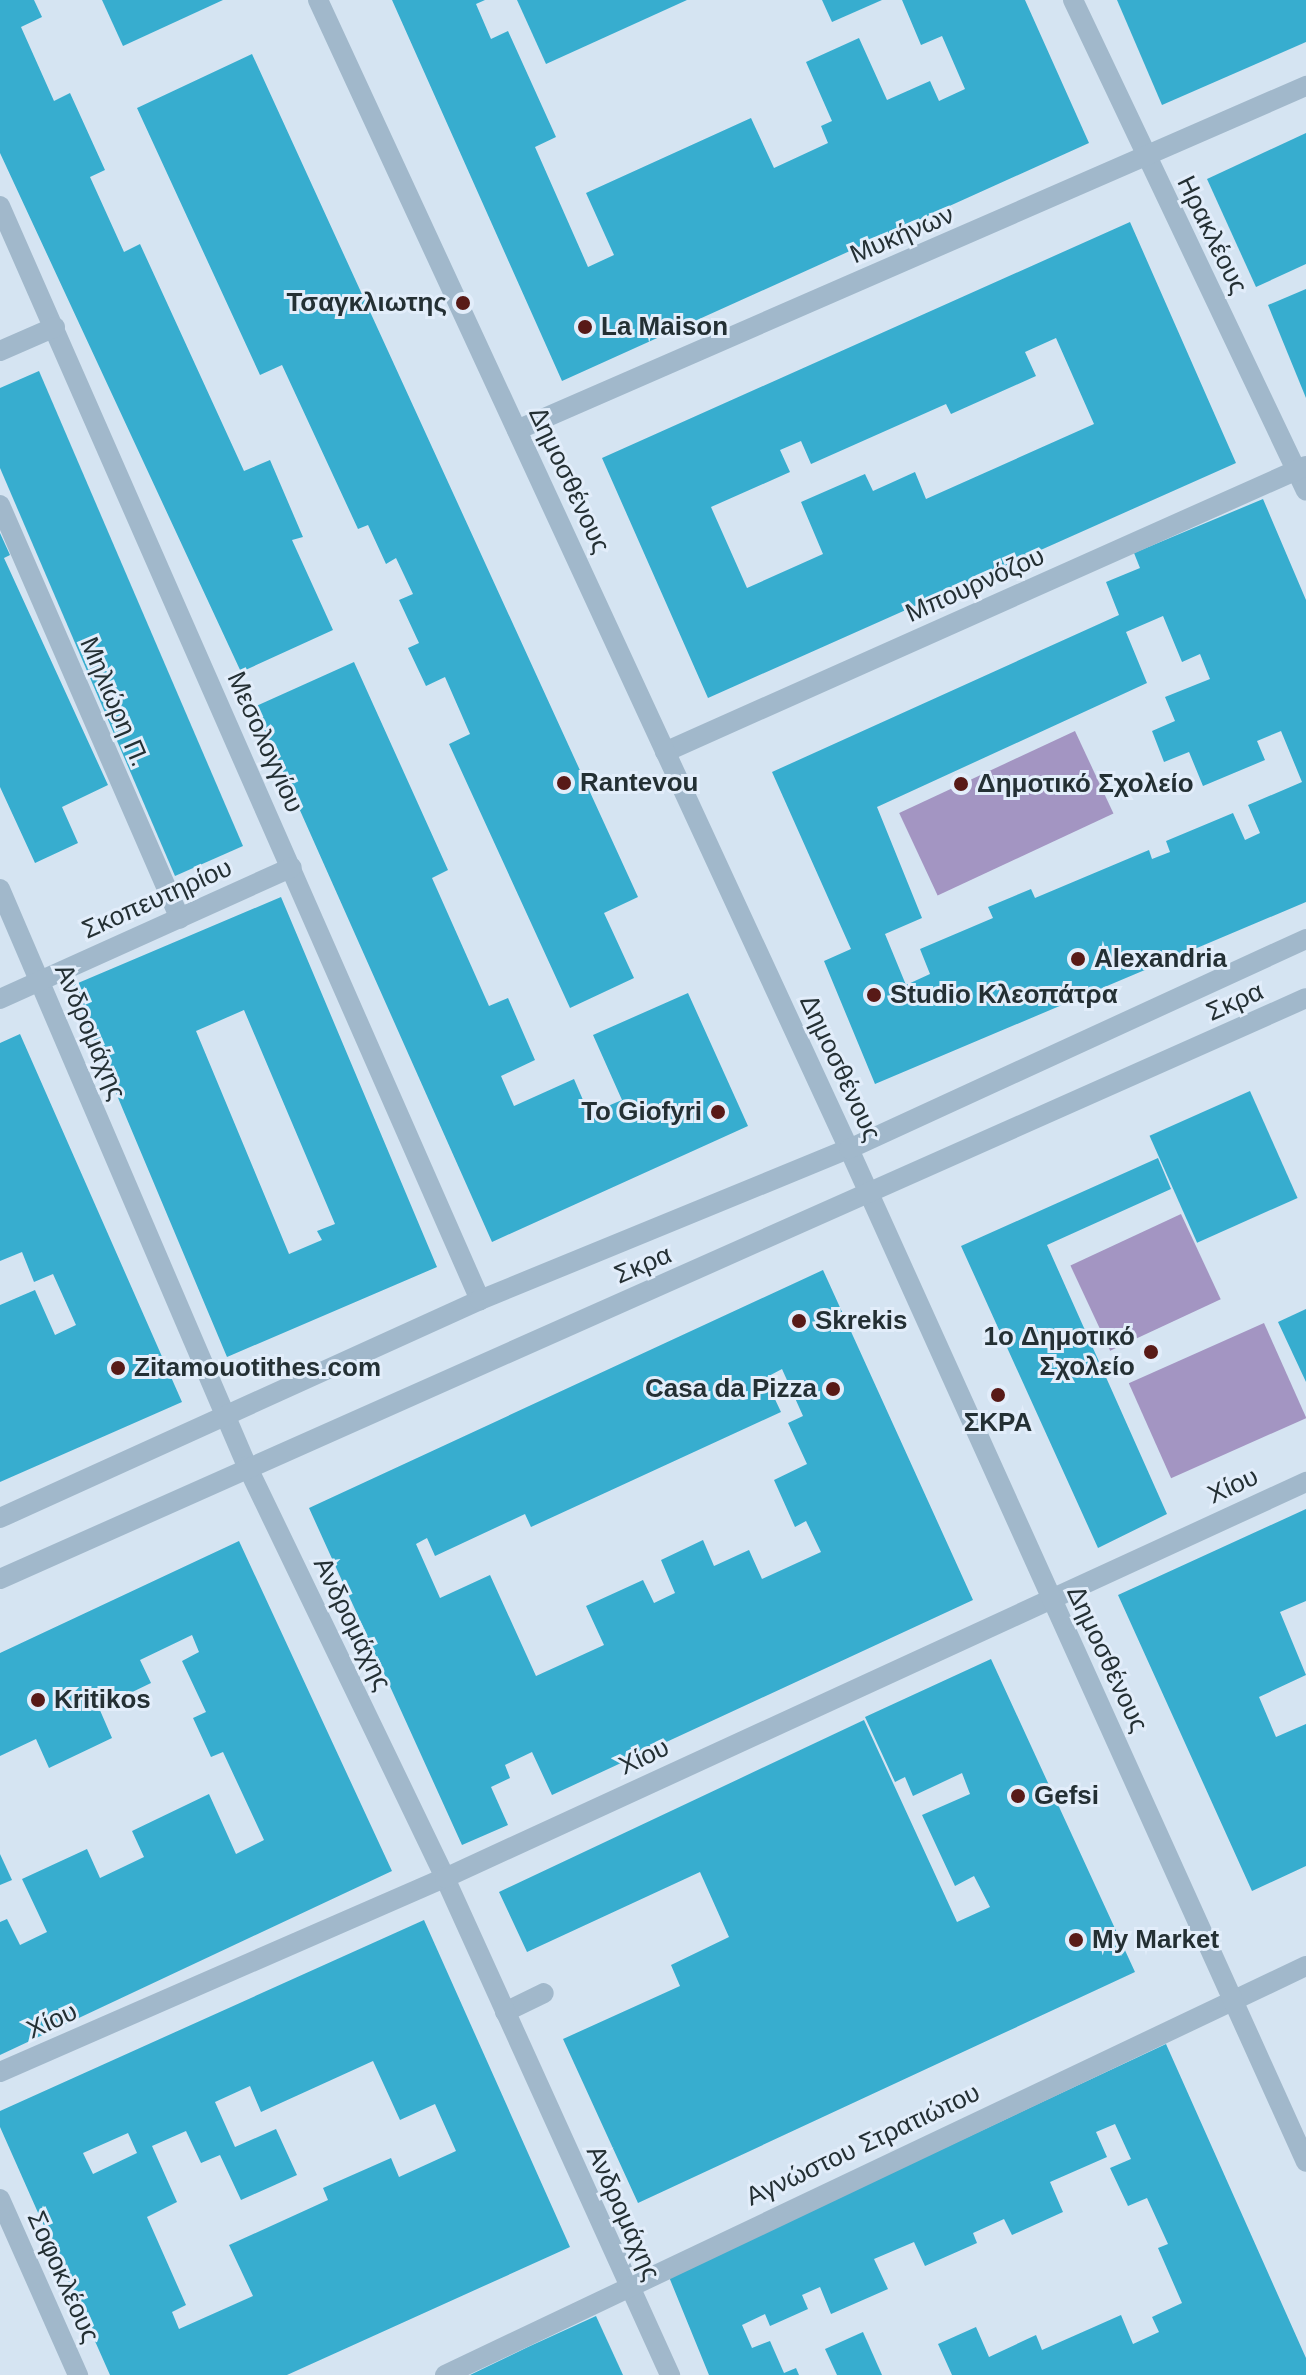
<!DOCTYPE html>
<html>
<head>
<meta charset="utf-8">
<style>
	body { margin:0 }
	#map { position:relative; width:1306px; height:2375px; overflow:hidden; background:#d5e4f2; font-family:Arial,sans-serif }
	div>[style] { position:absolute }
	.green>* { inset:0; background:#a395c2; transform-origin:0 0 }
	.building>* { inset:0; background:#37adcf; transform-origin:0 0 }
	.service>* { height:20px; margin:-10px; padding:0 10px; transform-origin:10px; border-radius:10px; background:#a1b8cb }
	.minor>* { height:20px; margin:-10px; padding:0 10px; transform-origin:10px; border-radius:10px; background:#a1b8cb }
	.tertiary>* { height:20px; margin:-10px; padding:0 10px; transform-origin:10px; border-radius:10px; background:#a1b8cb }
	.dots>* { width:22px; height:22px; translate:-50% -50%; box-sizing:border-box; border:4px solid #e2edfa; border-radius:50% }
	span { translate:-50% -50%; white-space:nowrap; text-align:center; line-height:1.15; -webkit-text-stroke:6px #e2edfa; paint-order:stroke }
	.street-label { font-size:26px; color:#243034 }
	.poi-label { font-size:26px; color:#243034; font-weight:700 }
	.right { translate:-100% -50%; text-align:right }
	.left { translate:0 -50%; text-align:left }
</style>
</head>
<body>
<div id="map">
	<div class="green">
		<i style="left:1075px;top:731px;width:91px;height:194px;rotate:65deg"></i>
		<i style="left:1181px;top:1214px;width:94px;height:122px;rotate:65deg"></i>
		<i style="left:1264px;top:1323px;width:104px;height:148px;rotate:66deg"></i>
	</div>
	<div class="building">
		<i style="clip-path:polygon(0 0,34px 0,42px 17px,21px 27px,54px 101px,70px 93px,105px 170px,90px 177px,124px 252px,140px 244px,244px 471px,270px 460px,303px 537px,292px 540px,333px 630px,241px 672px,0 153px)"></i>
		<i style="clip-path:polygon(102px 0,223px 0,123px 46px)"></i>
		<i style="clip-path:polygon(392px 0,485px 0,476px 4px,491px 39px,508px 31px,556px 137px,535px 147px,588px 267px,614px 255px,586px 193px,751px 118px,774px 168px,828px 143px,821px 126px,832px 121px,806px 62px,859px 38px,887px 100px,930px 81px,939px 101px,965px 89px,942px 36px,921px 45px,902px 0,1025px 0,1089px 143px,562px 381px)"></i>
		<i style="clip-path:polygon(517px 0,687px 0,546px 64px)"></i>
		<i style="clip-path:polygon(822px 0,882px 0,832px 22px)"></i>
		<i style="clip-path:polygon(1117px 0,1306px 0,1306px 42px,1162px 105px)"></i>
		<i style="clip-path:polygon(252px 54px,638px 897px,604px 913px,634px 978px,570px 1008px,449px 744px,470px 734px,445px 677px,426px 686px,408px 648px,419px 643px,399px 600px,413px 594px,396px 558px,386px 564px,368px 525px,358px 529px,282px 365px,260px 375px,137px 108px)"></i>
		<i style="clip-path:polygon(1306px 133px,1306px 264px,1256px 287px,1207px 179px)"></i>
		<i style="clip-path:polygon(evenodd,1130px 222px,1236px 463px,708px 698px,602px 458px,1130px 222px,1056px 338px,1094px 424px,926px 499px,915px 472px,873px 491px,865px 474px,801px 502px,823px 554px,747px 588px,711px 507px,790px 472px,780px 450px,801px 441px,811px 464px,946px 404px,951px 414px,1036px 376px,1025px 352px,1056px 338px)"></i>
		<i style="clip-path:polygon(1306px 289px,1306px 398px,1268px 305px)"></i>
		<i style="clip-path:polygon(39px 371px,243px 846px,175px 876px,0 468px,0 388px)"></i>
		<i style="clip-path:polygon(evenodd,1263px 499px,1306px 600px,1306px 902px,875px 1084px,824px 961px,851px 949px,772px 772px,1119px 615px,1106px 582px,1140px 568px,1134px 553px,1263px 499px,1163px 616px,1182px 662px,1200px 654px,1210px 679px,1165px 697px,1175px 721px,1152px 731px,1164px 762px,1189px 752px,1203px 786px,1265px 760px,1257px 741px,1281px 731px,1302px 782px,1248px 805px,1260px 833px,1245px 840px,1233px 813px,1166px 841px,1170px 852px,1152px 859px,1149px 850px,1035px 898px,1031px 889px,988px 907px,993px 918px,920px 949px,930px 974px,906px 985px,885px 934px,922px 918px,877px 807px,1147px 683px,1126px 632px,1163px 616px)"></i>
		<i style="clip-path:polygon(0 533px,10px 555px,4px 558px,108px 785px,62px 807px,78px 843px,35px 863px,0 787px)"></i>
		<i style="clip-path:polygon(354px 662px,448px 870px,432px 878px,489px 1006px,508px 998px,535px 1060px,501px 1076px,514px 1106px,574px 1079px,589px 1114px,622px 1100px,593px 1035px,688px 993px,748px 1126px,492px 1242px,254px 707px)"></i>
		<i style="clip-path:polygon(evenodd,281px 897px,437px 1267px,227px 1357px,71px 986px,281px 897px,244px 1010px,335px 1224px,317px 1231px,322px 1240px,289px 1254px,196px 1031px,244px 1010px)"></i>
		<i style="clip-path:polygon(20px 1034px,182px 1402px,0 1482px,0 1305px,35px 1290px,55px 1335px,76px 1325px,53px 1274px,34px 1282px,22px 1252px,0 1261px,0 1043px)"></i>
		<i style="left:1250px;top:1091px;width:117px;height:110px;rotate:66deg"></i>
		<i style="clip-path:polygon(1158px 1158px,1171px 1189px,1047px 1245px,1167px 1514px,1098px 1548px,961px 1246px)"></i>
		<i style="clip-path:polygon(evenodd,823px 1270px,973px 1600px,552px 1795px,532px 1752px,505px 1765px,510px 1778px,491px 1787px,508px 1825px,462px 1845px,309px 1508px,823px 1270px,782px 1369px,803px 1416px,788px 1423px,807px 1464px,774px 1480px,795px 1527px,806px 1521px,821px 1552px,762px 1579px,749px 1550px,714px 1566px,703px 1540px,661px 1560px,675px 1593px,654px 1603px,643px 1580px,586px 1606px,604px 1645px,536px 1676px,490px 1575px,440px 1598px,416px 1544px,427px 1538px,435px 1556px,525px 1514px,531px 1527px,781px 1412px,765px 1378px,782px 1369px)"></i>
		<i style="clip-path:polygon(1306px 1309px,1306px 1382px,1278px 1322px)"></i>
		<i style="clip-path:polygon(1306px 1509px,1306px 1601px,1280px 1612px,1306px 1675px,1259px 1697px,1276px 1737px,1306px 1724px,1306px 1866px,1252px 1891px,1118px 1595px)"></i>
		<i style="clip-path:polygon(239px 1541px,392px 1871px,0 2055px,0 1922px,7px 1919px,20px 1945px,47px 1932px,22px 1879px,87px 1849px,100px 1878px,144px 1857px,132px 1831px,209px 1794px,236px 1854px,264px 1840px,223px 1752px,211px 1757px,193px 1718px,206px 1712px,182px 1661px,199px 1652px,192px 1635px,140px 1660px,151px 1683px,99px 1708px,112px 1738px,49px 1768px,36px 1739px,0 1756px,0 1653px)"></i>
		<i style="clip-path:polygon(991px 1659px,1135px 1972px,638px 2203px,563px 2039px,680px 1986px,671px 1965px,729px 1937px,700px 1872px,527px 1952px,499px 1892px,864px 1720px,957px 1922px,990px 1907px,974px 1876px,955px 1886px,922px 1815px,970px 1794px,962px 1773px,913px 1796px,905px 1777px,895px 1782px,865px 1717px)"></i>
		<i style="clip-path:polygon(0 1854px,12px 1880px,0 1885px)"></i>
		<i style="clip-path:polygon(evenodd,424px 1920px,570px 2247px,287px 2375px,110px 2375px,0 2127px,0 2111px,424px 1920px,373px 2061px,400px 2120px,435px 2104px,456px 2151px,399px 2177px,391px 2158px,323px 2188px,328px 2200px,229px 2245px,253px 2296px,179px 2329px,172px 2312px,186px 2305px,147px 2217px,177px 2202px,152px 2146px,186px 2131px,201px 2163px,220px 2155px,241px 2200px,297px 2175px,276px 2129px,235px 2147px,215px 2102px,250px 2086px,261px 2112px,373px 2061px,424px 1920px,128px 2133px,137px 2153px,93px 2174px,83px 2153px,128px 2133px)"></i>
		<i style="clip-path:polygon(1166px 2044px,1306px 2358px,1306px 2375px,952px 2375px,938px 2344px,976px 2327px,989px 2357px,1036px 2335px,1042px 2350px,1121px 2315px,1133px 2344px,1159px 2332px,1152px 2317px,1182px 2303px,1158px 2248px,1168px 2244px,1147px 2198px,1128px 2206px,1110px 2168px,1131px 2159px,1115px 2124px,1096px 2132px,1107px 2157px,1050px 2182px,1063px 2212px,1012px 2235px,1004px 2219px,973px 2233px,977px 2243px,925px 2266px,914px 2242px,874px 2259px,888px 2289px,831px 2314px,820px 2287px,802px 2295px,808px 2309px,770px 2326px,765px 2314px,742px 2325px,752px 2348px,770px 2341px,784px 2373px,796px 2368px,799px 2375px,709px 2375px,669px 2277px)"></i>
		<i style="clip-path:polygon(596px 2316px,623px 2375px,470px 2375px,528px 2347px)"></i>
		<i style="clip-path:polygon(863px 2332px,882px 2375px,837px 2375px,825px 2349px)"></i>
	</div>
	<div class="service">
		<i style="left:0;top:505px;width:451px;rotate:66.5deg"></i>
		<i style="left:505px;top:2012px;width:43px;rotate:-26deg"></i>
	</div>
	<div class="minor">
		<i style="left:1073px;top:0;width:543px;rotate:64.61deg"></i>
		<i style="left:0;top:206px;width:1195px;rotate:66.31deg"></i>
		<i style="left:0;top:351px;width:60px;rotate:-23.6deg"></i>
		<i style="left:517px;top:430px;width:861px;rotate:-23.56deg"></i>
		<i style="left:665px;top:752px;width:702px;rotate:-24.05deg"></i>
		<i style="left:0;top:889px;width:628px;rotate:66.83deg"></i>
		<i style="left:247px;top:1466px;width:457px;rotate:64.3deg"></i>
		<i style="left:445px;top:1878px;width:546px;rotate:65.64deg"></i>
		<i style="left:0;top:999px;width:320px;rotate:-24.3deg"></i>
		<i style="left:0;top:2072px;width:485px;rotate:-23.6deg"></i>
		<i style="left:445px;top:1878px;width:948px;rotate:-24.7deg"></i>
		<i style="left:0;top:2199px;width:193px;rotate:66.1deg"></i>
		<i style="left:445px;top:2375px;width:953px;rotate:-25.41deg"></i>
	</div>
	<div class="tertiary">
		<i style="left:318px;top:0;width:1266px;rotate:65.2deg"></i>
		<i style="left:849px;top:1149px;width:1111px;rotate:65.72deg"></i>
		<i style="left:0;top:1518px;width:527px;rotate:-24.43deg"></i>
		<i style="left:480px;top:1300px;width:399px;rotate:-22.3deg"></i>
		<i style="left:849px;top:1149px;width:503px;rotate:-24.68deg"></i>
		<i style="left:0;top:1579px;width:1429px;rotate:-23.98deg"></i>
	</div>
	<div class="dots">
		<i style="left:463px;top:303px;background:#581a17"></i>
		<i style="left:585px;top:327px;background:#581a17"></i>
		<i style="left:564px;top:783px;background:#581a17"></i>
		<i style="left:961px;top:784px;background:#581a17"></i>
		<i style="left:1078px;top:959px;background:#581a17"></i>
		<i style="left:874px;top:995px;background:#581a17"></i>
		<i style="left:718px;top:1112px;background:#581a17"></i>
		<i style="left:799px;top:1321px;background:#581a17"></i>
		<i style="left:1151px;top:1352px;background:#581a17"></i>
		<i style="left:118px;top:1368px;background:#581a17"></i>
		<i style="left:833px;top:1389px;background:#581a17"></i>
		<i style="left:998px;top:1395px;background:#581a17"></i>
		<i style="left:38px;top:1700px;background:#581a17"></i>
		<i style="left:1018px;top:1796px;background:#581a17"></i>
		<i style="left:1076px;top:1940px;background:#581a17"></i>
	</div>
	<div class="street-label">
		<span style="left:902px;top:235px;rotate:-23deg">Μυκήνων</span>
		<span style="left:1212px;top:235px;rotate:64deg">Ηρακλέους</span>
		<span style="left:569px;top:480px;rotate:65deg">Δημοσθένους</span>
		<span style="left:975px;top:585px;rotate:-24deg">Μπουρνόζου</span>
		<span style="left:114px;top:702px;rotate:67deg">Μηλιώρη Π.</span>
		<span style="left:265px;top:742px;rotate:66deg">Μεσολογγίου</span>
		<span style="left:157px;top:899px;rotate:-24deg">Σκοπευτηρίου</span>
		<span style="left:1235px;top:1002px;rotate:-24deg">Σκρα</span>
		<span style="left:90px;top:1032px;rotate:67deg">Ανδρομάχης</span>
		<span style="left:840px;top:1068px;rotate:65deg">Δημοσθένους</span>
		<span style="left:643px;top:1265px;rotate:-23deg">Σκρα</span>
		<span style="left:1233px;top:1486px;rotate:-24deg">Χίου</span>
		<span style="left:352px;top:1624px;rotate:64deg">Ανδρομάχης</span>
		<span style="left:1107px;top:1659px;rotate:65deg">Δημοσθένους</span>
		<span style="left:644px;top:1757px;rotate:-25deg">Χίου</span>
		<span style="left:52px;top:2021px;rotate:-24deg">Χίου</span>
		<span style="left:863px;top:2145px;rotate:-25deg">Αγνώστου Στρατιώτου</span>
		<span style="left:623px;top:2213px;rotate:66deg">Ανδρομάχης</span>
		<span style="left:63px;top:2277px;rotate:66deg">Σοφοκλέους</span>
	</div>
	<div class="poi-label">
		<span class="right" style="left:447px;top:303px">Τσαγκλιωτης</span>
		<span class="left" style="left:601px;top:327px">La Maison</span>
		<span class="left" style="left:580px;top:783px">Rantevou</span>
		<span class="left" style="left:977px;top:784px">Δημοτικό Σχολείο</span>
		<span class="left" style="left:1094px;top:959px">Alexandria</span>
		<span class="left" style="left:890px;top:995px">Studio Κλεοπάτρα</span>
		<span class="right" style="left:702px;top:1112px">To Giofyri</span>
		<span class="left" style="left:815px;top:1321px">Skrekis</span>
		<span class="right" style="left:1135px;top:1352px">1o Δημοτικό<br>Σχολείο</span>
		<span class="left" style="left:134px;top:1368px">Zitamouotithes.com</span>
		<span class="right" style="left:817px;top:1389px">Casa da Pizza</span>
		<span style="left:998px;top:1423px">ΣΚΡΑ</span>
		<span class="left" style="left:54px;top:1700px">Kritikos</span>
		<span class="left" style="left:1034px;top:1796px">Gefsi</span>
		<span class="left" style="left:1092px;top:1940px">My Market</span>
	</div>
</div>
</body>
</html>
